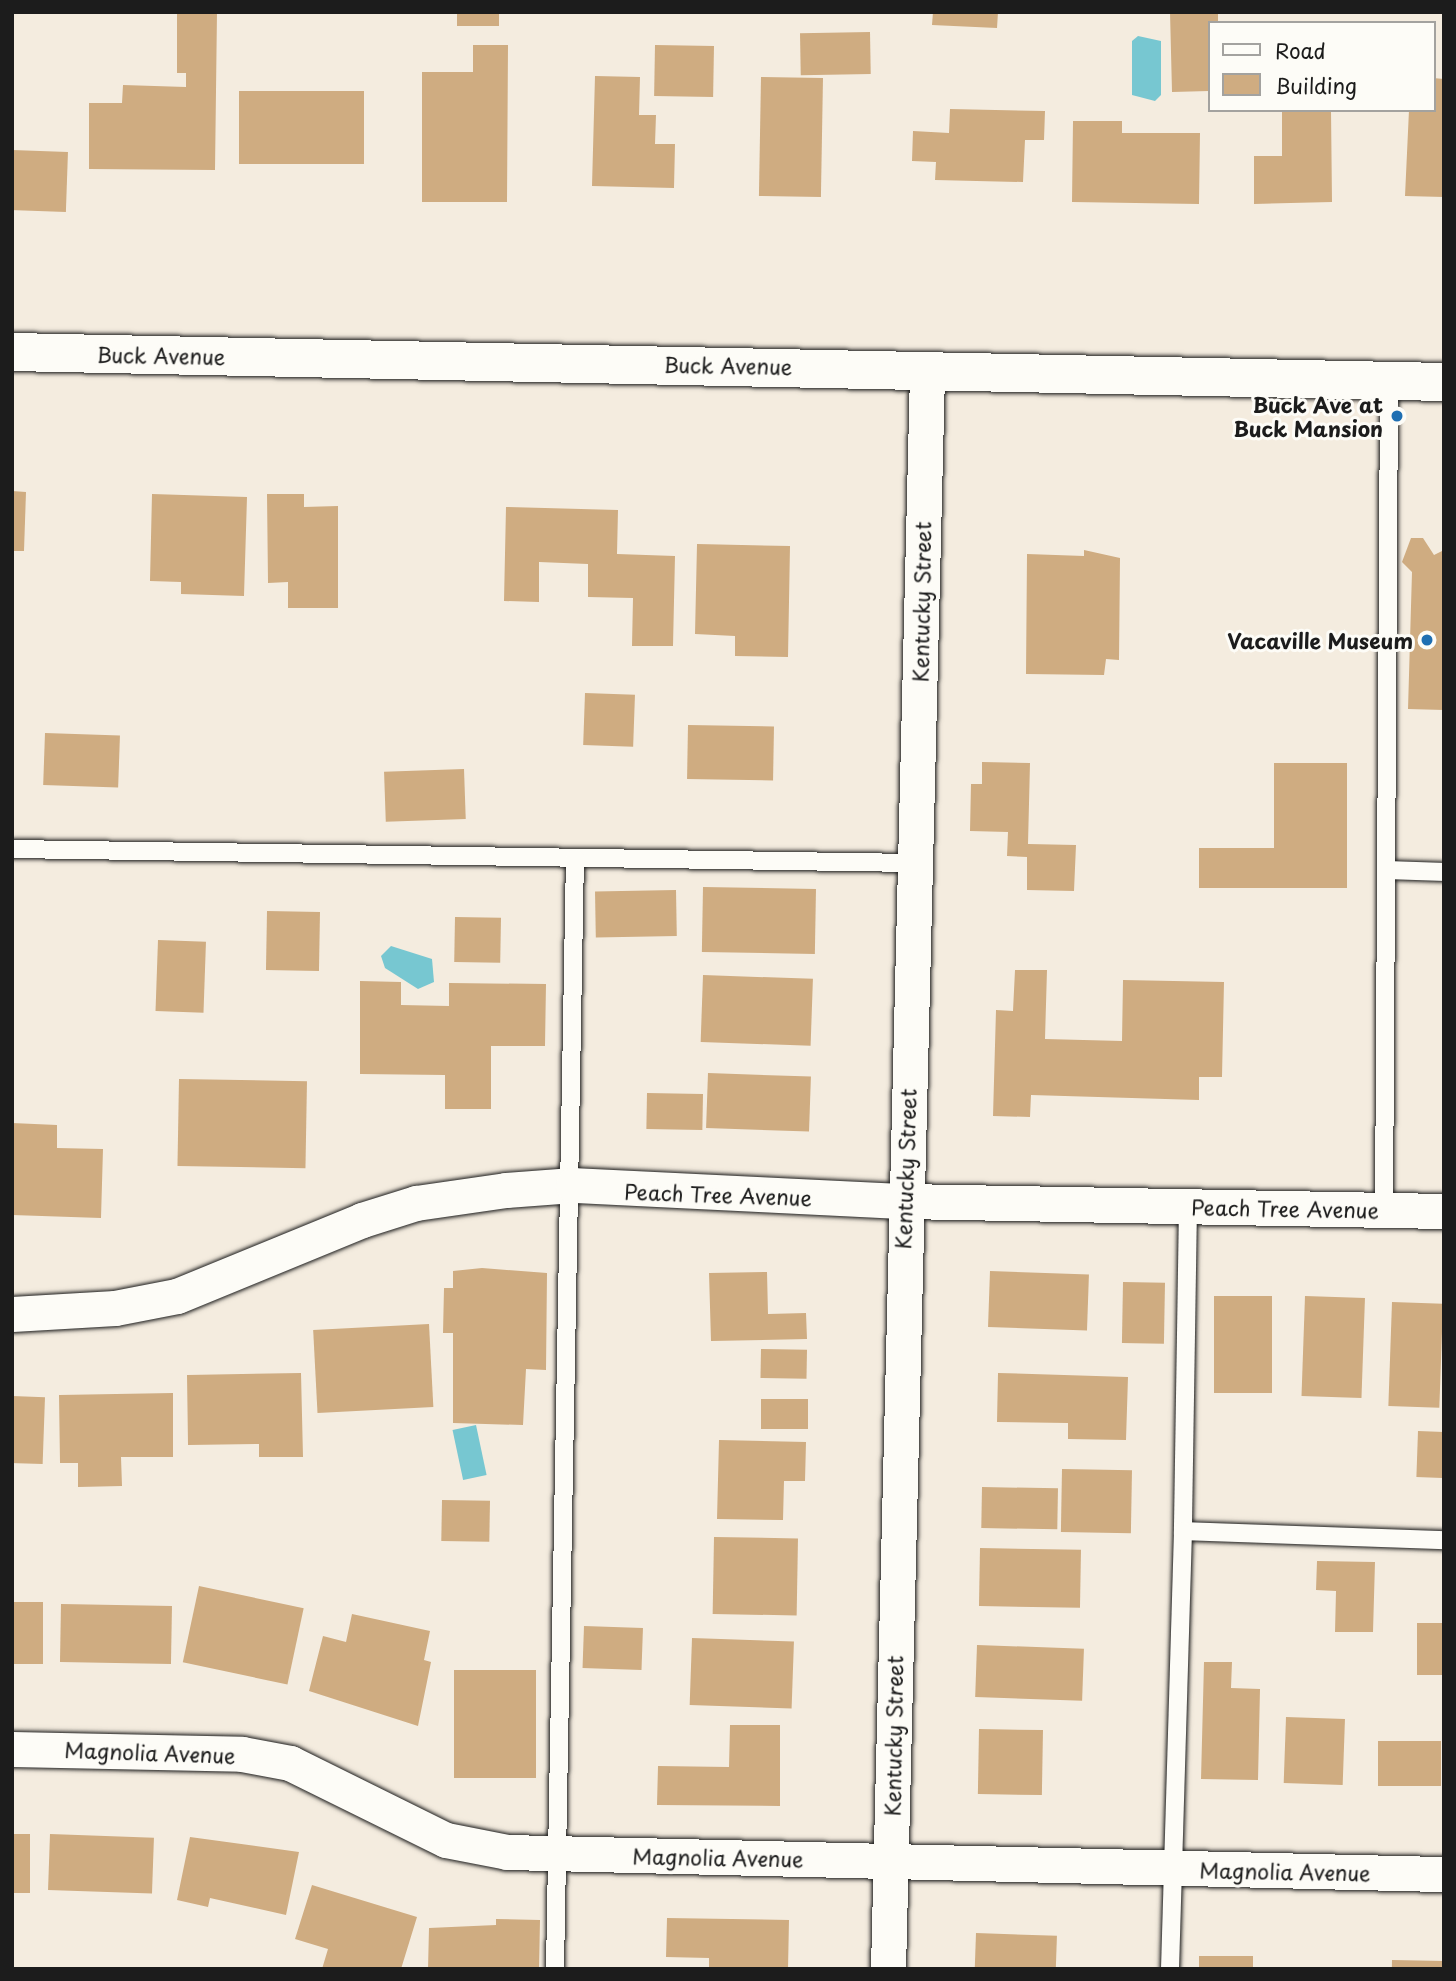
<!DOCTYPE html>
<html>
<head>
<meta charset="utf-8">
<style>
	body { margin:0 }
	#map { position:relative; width:1456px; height:1981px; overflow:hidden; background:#f4ecdf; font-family:"Playpen Sans",sans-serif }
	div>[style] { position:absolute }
	.water>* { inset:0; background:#77c7d1; transform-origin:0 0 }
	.building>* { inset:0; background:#cfac81; transform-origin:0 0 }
	.roads { filter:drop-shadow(0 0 2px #1c1c1c) drop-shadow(0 0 2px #1c1c1c) }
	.service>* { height:18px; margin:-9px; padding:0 9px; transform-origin:9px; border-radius:9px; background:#fdfcf7 }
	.minor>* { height:35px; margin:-17.5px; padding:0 17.5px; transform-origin:17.5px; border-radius:17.5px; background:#fdfcf7 }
	.tertiary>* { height:38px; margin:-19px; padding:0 19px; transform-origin:19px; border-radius:19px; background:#fdfcf7 }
	.dots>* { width:19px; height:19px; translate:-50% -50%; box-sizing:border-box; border:4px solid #fdfcf7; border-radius:50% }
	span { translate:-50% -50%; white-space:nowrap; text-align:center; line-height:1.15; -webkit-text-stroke:6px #fdfcf7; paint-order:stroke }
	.street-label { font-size:21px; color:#1c1c1c }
	.poi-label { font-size:21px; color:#1c1c1c; font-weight:700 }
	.right { translate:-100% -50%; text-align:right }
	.frame { position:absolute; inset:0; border:14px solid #1c1c1c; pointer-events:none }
	.legend { position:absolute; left:1208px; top:21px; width:228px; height:91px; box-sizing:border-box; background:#fdfcf7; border:2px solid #a3a29f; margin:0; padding:9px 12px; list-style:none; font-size:21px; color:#1c1c1c }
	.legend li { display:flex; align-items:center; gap:14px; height:35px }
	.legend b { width:35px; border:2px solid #a3a29f }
</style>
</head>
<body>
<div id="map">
	<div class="water">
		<i style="clip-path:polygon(1138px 36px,1161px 41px,1161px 95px,1155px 101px,1132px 95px,1132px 41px)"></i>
		<i style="clip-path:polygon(391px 946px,432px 959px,434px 982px,418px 989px,385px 968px,381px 956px)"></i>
		<i style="left:476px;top:1425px;width:51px;height:24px;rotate:78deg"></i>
	</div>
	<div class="building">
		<i style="clip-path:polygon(177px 12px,217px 12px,215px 170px,89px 169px,89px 103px,122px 103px,123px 85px,186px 87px,186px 73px,177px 73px)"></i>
		<i style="left:457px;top:12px;width:42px;height:14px"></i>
		<i style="clip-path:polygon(933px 12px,998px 12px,997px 28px,932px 25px)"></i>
		<i style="clip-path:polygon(1170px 12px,1218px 12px,1218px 23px,1209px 23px,1209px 91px,1172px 92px)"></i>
		<i style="left:870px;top:32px;width:42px;height:70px;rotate:89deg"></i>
		<i style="clip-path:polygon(473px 45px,508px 45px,507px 202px,422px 202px,422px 72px,473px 72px)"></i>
		<i style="left:655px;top:45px;width:59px;height:51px;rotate:1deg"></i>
		<i style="clip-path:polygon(595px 76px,640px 77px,639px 115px,656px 115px,655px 144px,675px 144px,674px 188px,592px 186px)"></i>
		<i style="left:761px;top:77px;width:62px;height:119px;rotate:1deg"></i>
		<i style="clip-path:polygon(1433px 78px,1444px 79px,1444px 197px,1405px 196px,1409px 110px,1433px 110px)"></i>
		<i style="left:239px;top:91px;width:125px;height:73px"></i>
		<i style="clip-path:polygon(950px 109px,1045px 111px,1044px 140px,1025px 140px,1023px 182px,935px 180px,936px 162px,912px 161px,913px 131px,949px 133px)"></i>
		<i style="clip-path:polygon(1282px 110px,1331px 110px,1332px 202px,1254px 204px,1254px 156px,1282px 156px)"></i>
		<i style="clip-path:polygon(1073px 121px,1122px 121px,1122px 133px,1200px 133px,1199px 204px,1072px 202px)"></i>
		<i style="left:12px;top:150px;width:56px;height:60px;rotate:2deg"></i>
		<i style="clip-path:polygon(12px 491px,26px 492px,24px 551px,12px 551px)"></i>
		<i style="clip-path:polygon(152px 494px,247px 497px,244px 596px,181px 594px,181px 582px,150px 581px)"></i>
		<i style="clip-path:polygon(267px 494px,304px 494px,304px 507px,338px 506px,338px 608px,288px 608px,288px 582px,268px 583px)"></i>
		<i style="clip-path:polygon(506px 507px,618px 510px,617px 554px,675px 556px,673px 646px,632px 646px,633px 598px,588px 597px,588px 564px,539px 562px,539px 602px,504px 601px)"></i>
		<i style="clip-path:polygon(1411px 538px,1423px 538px,1434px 555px,1444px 550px,1444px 710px,1408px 709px,1412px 572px,1402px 562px)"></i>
		<i style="clip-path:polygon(697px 544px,790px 546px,788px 657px,735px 656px,735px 636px,695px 634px)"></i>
		<i style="clip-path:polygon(1084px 550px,1120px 558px,1119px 660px,1106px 659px,1104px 675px,1026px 674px,1027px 554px,1084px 556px)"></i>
		<i style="left:585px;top:693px;width:50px;height:52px;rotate:2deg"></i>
		<i style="left:688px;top:725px;width:86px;height:54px;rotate:1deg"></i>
		<i style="left:45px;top:733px;width:75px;height:52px;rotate:2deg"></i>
		<i style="clip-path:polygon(982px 762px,1030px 763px,1028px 844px,1076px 845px,1074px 891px,1027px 890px,1027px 857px,1007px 856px,1008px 832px,970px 831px,971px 784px,982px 784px)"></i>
		<i style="clip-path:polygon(1274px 763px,1347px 763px,1347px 888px,1199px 888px,1199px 848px,1274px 848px)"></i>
		<i style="left:464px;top:769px;width:50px;height:80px;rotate:88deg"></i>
		<i style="left:703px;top:887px;width:113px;height:65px;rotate:1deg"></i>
		<i style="left:676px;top:890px;width:46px;height:81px;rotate:89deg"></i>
		<i style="left:267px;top:911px;width:53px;height:59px;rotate:1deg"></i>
		<i style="left:455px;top:917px;width:46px;height:45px;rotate:1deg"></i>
		<i style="left:158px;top:940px;width:48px;height:71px;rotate:2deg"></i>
		<i style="clip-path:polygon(1015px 970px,1047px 970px,1045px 1039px,1122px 1041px,1123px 980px,1224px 982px,1222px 1077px,1199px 1077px,1199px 1100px,1031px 1095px,1030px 1117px,993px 1116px,996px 1010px,1013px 1011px)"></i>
		<i style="left:703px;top:975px;width:110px;height:67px;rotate:2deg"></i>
		<i style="clip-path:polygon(360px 981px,401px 982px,401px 1005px,449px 1006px,449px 983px,546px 984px,545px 1046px,491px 1046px,491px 1109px,445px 1109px,445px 1075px,360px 1074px)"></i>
		<i style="left:708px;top:1073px;width:103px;height:55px;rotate:2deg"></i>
		<i style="left:179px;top:1079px;width:128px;height:87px;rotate:1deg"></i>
		<i style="left:647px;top:1093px;width:56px;height:36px;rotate:1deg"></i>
		<i style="clip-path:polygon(12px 1123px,57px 1125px,57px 1148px,103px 1149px,101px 1218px,12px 1215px)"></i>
		<i style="clip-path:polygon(482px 1268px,547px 1273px,546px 1370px,526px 1369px,523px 1425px,453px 1423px,453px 1333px,443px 1333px,444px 1288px,453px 1288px,453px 1271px)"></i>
		<i style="left:990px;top:1271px;width:99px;height:56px;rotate:2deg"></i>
		<i style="clip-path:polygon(767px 1272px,768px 1314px,806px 1313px,807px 1339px,711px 1341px,709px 1273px)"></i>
		<i style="left:1123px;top:1282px;width:42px;height:61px;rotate:1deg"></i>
		<i style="left:1214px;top:1296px;width:58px;height:97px"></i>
		<i style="left:1305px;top:1296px;width:60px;height:100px;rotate:2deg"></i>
		<i style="left:1392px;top:1302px;width:51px;height:104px;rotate:2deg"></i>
		<i style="left:429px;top:1324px;width:83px;height:116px;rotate:87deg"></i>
		<i style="left:761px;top:1349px;width:46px;height:29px;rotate:1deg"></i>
		<i style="clip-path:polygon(301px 1373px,303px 1457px,259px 1457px,259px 1444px,188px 1445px,187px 1375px)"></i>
		<i style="clip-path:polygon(998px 1373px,1128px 1377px,1126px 1440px,1068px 1439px,1068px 1423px,997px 1422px)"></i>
		<i style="clip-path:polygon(173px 1393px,173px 1457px,121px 1457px,122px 1486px,78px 1487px,78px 1463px,60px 1463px,59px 1395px)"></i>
		<i style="left:12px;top:1396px;width:33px;height:67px;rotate:2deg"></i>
		<i style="left:761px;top:1399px;width:47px;height:30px"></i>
		<i style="left:1418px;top:1431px;width:26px;height:46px;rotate:2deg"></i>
		<i style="clip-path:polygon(719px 1440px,806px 1442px,805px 1481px,784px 1481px,783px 1520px,717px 1519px)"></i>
		<i style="left:1062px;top:1469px;width:70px;height:63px;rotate:1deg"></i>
		<i style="left:982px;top:1487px;width:76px;height:41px;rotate:1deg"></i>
		<i style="left:442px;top:1500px;width:48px;height:41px;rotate:1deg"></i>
		<i style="left:714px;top:1537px;width:84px;height:77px;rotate:1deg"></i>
		<i style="left:980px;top:1548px;width:101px;height:58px;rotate:1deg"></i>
		<i style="clip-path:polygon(1317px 1561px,1375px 1562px,1373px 1632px,1335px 1632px,1336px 1591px,1316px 1590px)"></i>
		<i style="left:199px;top:1586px;width:107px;height:78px;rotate:12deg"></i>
		<i style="left:12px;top:1602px;width:31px;height:62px"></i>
		<i style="left:61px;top:1604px;width:111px;height:58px;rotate:1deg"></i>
		<i style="clip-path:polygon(352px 1614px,430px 1631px,424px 1660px,431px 1662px,418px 1726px,309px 1691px,323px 1636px,346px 1642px)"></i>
		<i style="left:1417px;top:1623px;width:27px;height:52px"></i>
		<i style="left:584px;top:1626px;width:59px;height:42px;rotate:2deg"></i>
		<i style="left:692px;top:1638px;width:102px;height:67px;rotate:2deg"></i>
		<i style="left:977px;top:1645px;width:107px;height:52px;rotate:2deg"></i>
		<i style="clip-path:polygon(1204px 1662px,1232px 1662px,1231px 1688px,1260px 1689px,1258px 1780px,1201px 1779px)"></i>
		<i style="left:454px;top:1670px;width:82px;height:108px"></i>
		<i style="left:1286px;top:1717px;width:59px;height:66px;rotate:2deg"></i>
		<i style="clip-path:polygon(730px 1725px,780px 1725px,780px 1806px,657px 1805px,658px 1766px,729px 1767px)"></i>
		<i style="left:979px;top:1729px;width:64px;height:65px;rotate:1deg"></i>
		<i style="left:1378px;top:1741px;width:63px;height:45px"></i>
		<i style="left:12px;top:1834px;width:18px;height:59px"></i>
		<i style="left:50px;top:1834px;width:104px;height:56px;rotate:2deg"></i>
		<i style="clip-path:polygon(190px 1837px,299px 1852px,286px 1915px,210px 1898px,208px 1907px,177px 1900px)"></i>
		<i style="clip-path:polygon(312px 1885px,417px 1917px,401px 1969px,322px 1969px,328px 1949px,295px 1939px)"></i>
		<i style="clip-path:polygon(667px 1918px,789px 1920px,788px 1969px,709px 1969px,709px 1958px,666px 1957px)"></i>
		<i style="clip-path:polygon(496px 1919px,540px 1920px,539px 1969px,428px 1969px,429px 1928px,496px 1925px)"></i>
		<i style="left:976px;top:1933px;width:81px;height:36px;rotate:2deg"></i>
		<i style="left:1199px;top:1956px;width:54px;height:13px"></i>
		<i style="left:1392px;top:1960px;width:52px;height:9px;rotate:1deg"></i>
	</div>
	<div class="roads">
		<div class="service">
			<i style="left:12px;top:849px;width:903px;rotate:0.89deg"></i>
			<i style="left:1388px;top:870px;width:56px;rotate:2deg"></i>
			<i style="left:1188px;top:1206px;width:325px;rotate:90.9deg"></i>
			<i style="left:1183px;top:1531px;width:261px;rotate:2deg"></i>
			<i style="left:1384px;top:1210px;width:829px;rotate:-89.65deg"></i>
			<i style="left:555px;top:1969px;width:1111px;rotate:-88.97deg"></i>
			<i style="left:1170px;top:1969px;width:438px;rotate:-88.3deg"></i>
		</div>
		<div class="minor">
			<i style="left:12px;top:1314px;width:103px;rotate:-3.3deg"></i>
			<i style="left:115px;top:1308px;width:63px;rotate:-11deg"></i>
			<i style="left:177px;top:1296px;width:200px;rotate:-22.3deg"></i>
			<i style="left:362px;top:1220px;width:57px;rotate:-17.5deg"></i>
			<i style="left:416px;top:1203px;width:91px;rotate:-8.2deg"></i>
			<i style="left:506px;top:1190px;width:67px;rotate:-4.3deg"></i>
			<i style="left:573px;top:1185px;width:331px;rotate:2.8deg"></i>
			<i style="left:904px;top:1201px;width:540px;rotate:1.06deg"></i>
			<i style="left:12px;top:1749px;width:230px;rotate:1.2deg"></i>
			<i style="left:242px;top:1754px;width:49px;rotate:10.6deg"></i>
			<i style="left:290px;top:1763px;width:174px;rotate:26.3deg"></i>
			<i style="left:446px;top:1840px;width:62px;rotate:11.1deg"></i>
			<i style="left:507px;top:1852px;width:937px;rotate:1.35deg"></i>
			<i style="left:888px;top:1969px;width:1600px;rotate:-88.6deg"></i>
		</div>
		<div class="tertiary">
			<i style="left:12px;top:352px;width:1432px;rotate:1.2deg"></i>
		</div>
	</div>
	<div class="dots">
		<i style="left:1397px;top:416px;background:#1f6fb2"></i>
		<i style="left:1427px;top:640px;background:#1f6fb2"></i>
	</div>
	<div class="street-label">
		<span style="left:161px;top:355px;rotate:1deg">Buck Avenue</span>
		<span style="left:728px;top:365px;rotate:1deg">Buck Avenue</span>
		<span style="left:921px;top:602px;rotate:-89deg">Kentucky Street</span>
		<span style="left:905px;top:1169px;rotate:-88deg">Kentucky Street</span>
		<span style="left:718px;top:1194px;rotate:2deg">Peach Tree Avenue</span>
		<span style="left:1285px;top:1208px;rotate:1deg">Peach Tree Avenue</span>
		<span style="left:893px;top:1736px;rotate:-89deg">Kentucky Street</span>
		<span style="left:150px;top:1752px;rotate:2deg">Magnolia Avenue</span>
		<span style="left:718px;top:1857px;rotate:1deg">Magnolia Avenue</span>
		<span style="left:1285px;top:1871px;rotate:1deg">Magnolia Avenue</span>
	</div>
	<div class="poi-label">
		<span class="right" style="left:1383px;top:416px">Buck Ave at<br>Buck Mansion</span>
		<span class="right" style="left:1413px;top:640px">Vacaville Museum</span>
	</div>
	<div class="frame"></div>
	<ul class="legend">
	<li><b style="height:9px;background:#fdfcf7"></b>Road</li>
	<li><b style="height:19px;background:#cfac81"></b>Building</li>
	</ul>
</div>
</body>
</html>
